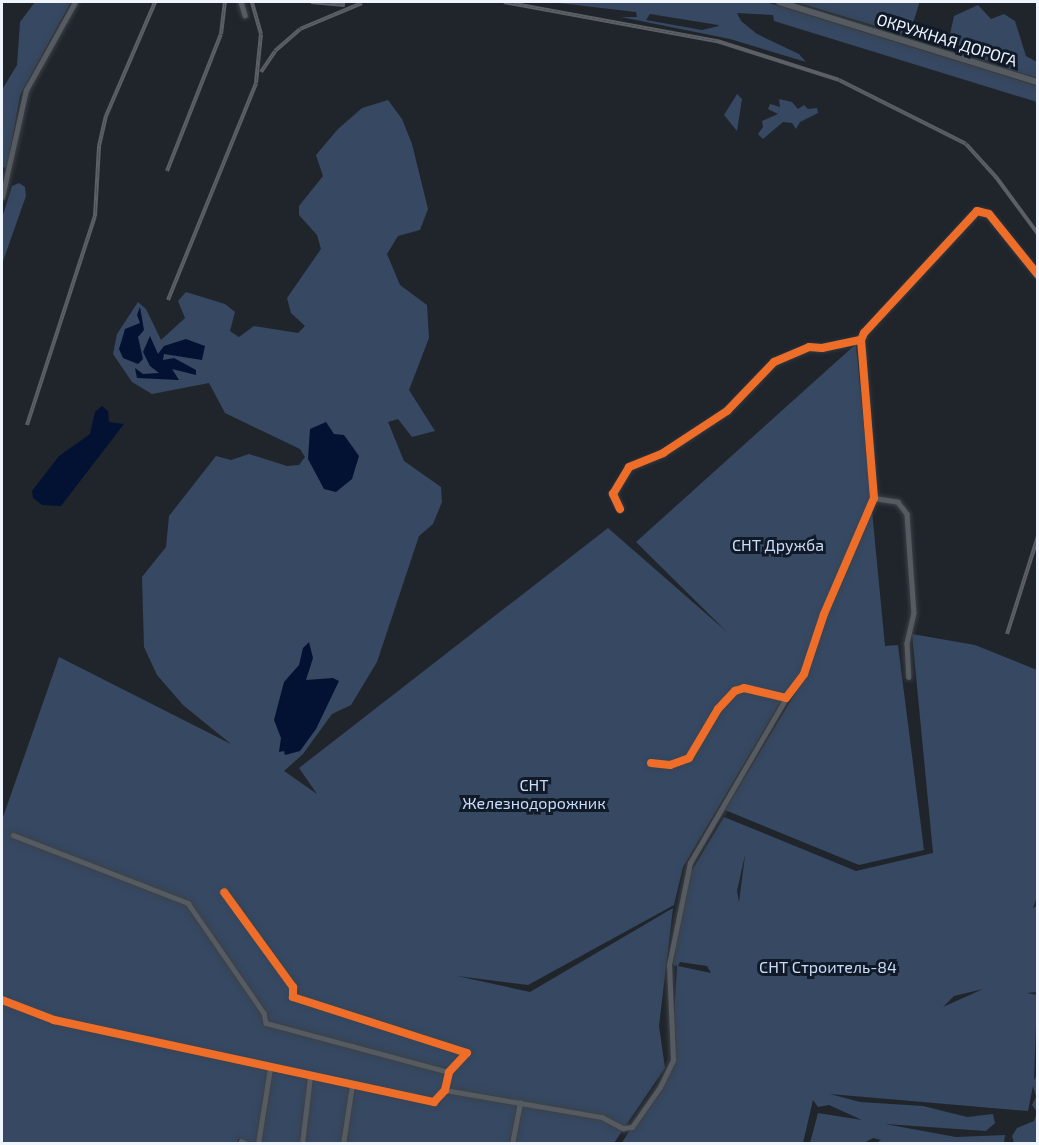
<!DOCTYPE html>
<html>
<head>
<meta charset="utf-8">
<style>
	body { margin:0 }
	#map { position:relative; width:1039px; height:1145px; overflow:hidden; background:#20252c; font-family:"Exo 2",sans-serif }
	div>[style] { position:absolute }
	.green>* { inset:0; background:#364862 }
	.water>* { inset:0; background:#031232 }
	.roads { filter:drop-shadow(0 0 2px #3c4146) drop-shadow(0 0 2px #3c4146) }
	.minor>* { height:4.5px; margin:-2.25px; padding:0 2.25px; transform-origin:2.25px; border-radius:2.25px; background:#565b62 }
	.tertiary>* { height:5px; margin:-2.5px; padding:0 2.5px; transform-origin:2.5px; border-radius:2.5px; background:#565b62 }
	.secondary>* { height:6px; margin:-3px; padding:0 3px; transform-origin:3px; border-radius:3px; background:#565b62 }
	.rail>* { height:4px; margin-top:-2px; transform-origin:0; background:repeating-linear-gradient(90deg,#111a28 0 4.5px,#5c6066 0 9px); box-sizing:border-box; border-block:2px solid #5c6066 }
	.cycleway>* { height:8px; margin:-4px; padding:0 4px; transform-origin:4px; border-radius:4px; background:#ee6e29 }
	span { translate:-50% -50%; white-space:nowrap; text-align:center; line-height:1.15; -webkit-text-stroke:6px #111a28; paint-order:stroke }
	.street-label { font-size:16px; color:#eef5ff }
	.park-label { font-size:16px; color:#caddf8 }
	.frame { position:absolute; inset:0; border:3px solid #eef5ff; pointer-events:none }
</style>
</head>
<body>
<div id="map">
	<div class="green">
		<i style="clip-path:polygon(35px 2px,71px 2px,20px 95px,7px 168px,2px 167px,2px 90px,17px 65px,20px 22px)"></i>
		<i style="clip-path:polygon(evenodd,550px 2px,766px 2px,1037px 86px,1037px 102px,774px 21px,773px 15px,737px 13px,741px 21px,757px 34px,799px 54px,806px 62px,730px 39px,621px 17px,637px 17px,636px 12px,550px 2px,650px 14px,718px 25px,719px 26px,702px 30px,646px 20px,650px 14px)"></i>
		<i style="clip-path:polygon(796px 2px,919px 2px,919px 4px,909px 36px)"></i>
		<i style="clip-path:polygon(978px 5px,991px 19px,1004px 14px,1015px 21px,1026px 56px,1037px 62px,1037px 78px,1008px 69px,999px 57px,983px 61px,947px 48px,954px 16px)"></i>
		<i style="clip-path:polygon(737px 94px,742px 99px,737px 131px,724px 115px)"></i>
		<i style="clip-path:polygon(779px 99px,792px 102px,798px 109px,804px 105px,808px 109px,817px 108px,818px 113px,800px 122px,796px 129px,792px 123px,783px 122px,763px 139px,758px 134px,763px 127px,762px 121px,778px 114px,768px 109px,770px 104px,780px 107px)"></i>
		<i style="clip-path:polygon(388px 100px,402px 119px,412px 144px,428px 209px,420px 230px,398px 236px,387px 254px,400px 285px,427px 305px,429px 338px,409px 390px,435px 431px,412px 437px,398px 419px,388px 422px,404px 461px,441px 487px,442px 502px,433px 524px,419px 536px,377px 662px,351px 705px,332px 714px,303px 754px,284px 771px,317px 794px,299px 768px,608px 528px,727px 632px,636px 542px,856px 344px,885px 646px,898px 645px,924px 850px,859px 865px,725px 810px,796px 692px,790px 686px,683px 867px,674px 905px,528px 985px,457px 976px,530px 992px,673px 908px,659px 1026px,665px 1068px,614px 1143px,254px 1144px,238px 1139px,237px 1144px,2px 1144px,2px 820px,59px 657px,231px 744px,183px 705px,157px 675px,144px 647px,142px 577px,166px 547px,169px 516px,216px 456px,231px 460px,249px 454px,287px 466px,299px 465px,305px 457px,300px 449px,225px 413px,209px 383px,152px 394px,132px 382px,113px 354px,117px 334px,138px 302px,146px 309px,161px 340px,185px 318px,178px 301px,186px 292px,225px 304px,235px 312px,230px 331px,239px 337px,254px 326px,298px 333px,305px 326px,291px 313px,287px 298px,321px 249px,317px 235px,299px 215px,299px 206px,323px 176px,316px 155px,338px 129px,362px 108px)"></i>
		<i style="clip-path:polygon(19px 183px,25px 187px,26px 196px,2px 264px,2px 218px,12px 186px)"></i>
		<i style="clip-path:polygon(evenodd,912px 634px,975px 645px,1037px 670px,1038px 894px,1033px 908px,1037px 906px,1038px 992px,1027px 993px,1037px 995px,1034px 1080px,1037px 1075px,1037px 1143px,1014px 1143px,1012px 1136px,1017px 1128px,1034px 1121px,1037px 1112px,1032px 1105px,1036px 1097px,1033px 1086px,1028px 1111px,830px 1094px,860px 1102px,923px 1106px,967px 1117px,993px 1114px,995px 1123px,986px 1131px,885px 1124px,956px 1137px,1005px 1135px,1004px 1143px,875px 1144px,881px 1140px,873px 1138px,864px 1143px,810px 1143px,818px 1113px,862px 1120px,829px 1105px,818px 1107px,813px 1100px,803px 1143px,621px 1144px,671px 1068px,677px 966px,673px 965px,688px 877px,724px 817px,856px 871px,933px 853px,912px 634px,745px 855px,745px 856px,739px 902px,737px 891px,745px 855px,912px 634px,680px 962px,707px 966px,711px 973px,678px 966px,680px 962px,912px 634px,983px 989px,943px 1007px,954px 996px,983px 989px)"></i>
	</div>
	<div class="water">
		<i style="clip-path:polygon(140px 307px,144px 330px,138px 337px,143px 359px,138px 364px,123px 358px,119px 349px,125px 329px,140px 323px,137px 315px)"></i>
		<i style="clip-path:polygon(150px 336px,158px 354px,164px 346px,186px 339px,205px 346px,202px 360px,164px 354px,163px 360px,174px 358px,196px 370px,196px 375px,172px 369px,179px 380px,137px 378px,135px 368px,143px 374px,159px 373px,150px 366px,143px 352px)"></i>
		<i style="clip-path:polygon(102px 406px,108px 411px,109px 422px,124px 424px,61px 506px,42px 505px,33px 498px,32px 491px,59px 456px,90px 434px,95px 412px)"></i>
		<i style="clip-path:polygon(326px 422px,334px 434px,344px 435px,359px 456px,352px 479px,336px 492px,324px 489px,308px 459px,310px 429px)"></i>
		<i style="clip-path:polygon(309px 642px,313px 658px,306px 680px,333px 678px,339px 681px,316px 729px,300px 751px,285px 755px,284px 751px,279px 752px,281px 738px,274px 720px,284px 682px,299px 665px,303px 648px)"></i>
	</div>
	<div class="roads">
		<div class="minor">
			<i style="left:241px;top:2px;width:14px;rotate:73deg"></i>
			<i style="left:874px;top:498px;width:24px;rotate:9deg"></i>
			<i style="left:898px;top:502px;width:15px;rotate:53deg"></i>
			<i style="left:907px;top:514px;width:99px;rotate:86deg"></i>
			<i style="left:914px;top:613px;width:31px;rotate:103deg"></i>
			<i style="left:907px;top:643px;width:34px;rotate:87deg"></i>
			<i style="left:620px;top:509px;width:17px;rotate:-115deg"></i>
			<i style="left:613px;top:494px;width:31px;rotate:-59deg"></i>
			<i style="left:629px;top:467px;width:37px;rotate:-22deg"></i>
			<i style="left:663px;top:453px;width:77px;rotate:-33.3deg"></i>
			<i style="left:727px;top:411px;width:68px;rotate:-46.2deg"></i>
			<i style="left:774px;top:362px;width:38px;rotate:-23deg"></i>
			<i style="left:809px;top:347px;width:13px;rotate:4deg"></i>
			<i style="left:822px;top:348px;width:40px;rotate:-12deg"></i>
			<i style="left:651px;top:763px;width:19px;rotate:6deg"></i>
			<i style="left:670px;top:765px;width:20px;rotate:-20deg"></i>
			<i style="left:689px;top:758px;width:57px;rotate:-59.4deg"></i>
			<i style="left:718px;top:709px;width:25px;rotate:-47deg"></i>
			<i style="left:735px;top:691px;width:9px;rotate:-18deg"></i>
			<i style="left:744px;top:688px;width:43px;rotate:13.4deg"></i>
			<i style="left:786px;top:698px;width:30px;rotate:-53deg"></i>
			<i style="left:804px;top:674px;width:63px;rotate:-71.6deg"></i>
			<i style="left:824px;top:614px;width:126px;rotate:-66.7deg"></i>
			<i style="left:874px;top:498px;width:159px;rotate:-94.7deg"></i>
			<i style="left:861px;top:340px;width:8px;rotate:-67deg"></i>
			<i style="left:864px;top:333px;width:166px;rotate:-47.2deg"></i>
			<i style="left:977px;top:211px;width:12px;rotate:14deg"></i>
			<i style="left:989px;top:214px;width:78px;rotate:51.2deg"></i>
			<i style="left:13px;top:835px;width:188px;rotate:21.2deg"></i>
			<i style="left:188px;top:903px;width:134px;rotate:55.4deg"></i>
			<i style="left:264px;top:1013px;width:10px;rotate:79deg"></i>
			<i style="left:266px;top:1023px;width:189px;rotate:15deg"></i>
			<i style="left:2px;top:1000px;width:56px;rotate:21deg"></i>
			<i style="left:54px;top:1020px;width:389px;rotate:12.2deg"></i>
			<i style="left:434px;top:1102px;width:16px;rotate:-47deg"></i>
			<i style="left:445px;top:1090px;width:18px;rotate:-77deg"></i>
			<i style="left:449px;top:1072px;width:26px;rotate:-47deg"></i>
			<i style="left:467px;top:1053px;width:183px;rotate:-162.2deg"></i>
			<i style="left:293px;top:997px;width:10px;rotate:-90deg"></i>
			<i style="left:293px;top:987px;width:117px;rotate:-126deg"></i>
			<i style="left:445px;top:1090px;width:159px;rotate:9.8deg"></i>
			<i style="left:602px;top:1117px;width:24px;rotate:28deg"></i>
			<i style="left:623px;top:1128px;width:9px;rotate:-6deg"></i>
			<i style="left:632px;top:1127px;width:49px;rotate:-55deg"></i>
			<i style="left:660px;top:1087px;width:30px;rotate:-64deg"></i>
			<i style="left:673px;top:1060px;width:95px;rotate:-92.4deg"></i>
			<i style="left:669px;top:965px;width:104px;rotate:-78.4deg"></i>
			<i style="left:690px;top:863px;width:191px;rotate:-59.8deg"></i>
			<i style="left:241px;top:1141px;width:7px;rotate:27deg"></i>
			<i style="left:258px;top:1144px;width:77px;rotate:-81deg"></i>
			<i style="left:302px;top:1144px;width:67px;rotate:-83.2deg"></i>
			<i style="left:343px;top:1144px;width:60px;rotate:-81.3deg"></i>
			<i style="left:512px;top:1144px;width:42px;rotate:-79deg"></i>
		</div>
		<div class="tertiary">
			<i style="left:2px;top:197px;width:110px;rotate:-77.4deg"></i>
			<i style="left:26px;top:90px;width:101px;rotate:-60.9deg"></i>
		</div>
		<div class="secondary">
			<i style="left:779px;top:2px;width:271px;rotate:17.2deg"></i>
		</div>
	</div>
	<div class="rail">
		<i style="left:311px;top:2px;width:34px;rotate:5deg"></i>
		<i style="left:504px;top:2px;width:217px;rotate:10.4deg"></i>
		<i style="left:717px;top:41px;width:128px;rotate:17.7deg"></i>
		<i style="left:839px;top:80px;width:142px;rotate:26.7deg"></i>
		<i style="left:966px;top:144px;width:45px;rotate:47.7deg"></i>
		<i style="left:996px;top:177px;width:71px;rotate:53.6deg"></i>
		<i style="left:261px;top:72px;width:25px;rotate:-56deg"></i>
		<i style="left:275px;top:51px;width:33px;rotate:-41deg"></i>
		<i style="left:300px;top:29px;width:67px;rotate:-22.8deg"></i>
		<i style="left:167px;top:171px;width:147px;rotate:-68.5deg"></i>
		<i style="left:221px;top:34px;width:32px;rotate:-83deg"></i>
		<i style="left:168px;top:300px;width:234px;rotate:-67.9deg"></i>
		<i style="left:256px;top:83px;width:49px;rotate:-84.2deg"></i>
		<i style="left:261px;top:34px;width:33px;rotate:-106deg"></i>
		<i style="left:27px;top:425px;width:220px;rotate:-72deg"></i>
		<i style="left:95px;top:216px;width:70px;rotate:-86.7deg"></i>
		<i style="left:99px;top:146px;width:31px;rotate:-77deg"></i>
		<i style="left:106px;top:116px;width:124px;rotate:-66.7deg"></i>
		<i style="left:1007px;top:634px;width:103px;rotate:-72.4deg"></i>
	</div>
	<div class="cycleway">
		<i style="left:620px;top:509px;width:17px;rotate:-115deg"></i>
		<i style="left:613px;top:494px;width:31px;rotate:-59deg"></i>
		<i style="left:629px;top:467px;width:37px;rotate:-22deg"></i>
		<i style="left:663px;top:453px;width:77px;rotate:-33.3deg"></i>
		<i style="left:727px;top:411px;width:68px;rotate:-46.2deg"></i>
		<i style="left:774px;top:362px;width:38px;rotate:-23deg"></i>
		<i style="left:809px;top:347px;width:13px;rotate:4deg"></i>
		<i style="left:822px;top:348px;width:40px;rotate:-12deg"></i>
		<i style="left:651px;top:763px;width:19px;rotate:6deg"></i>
		<i style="left:670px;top:765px;width:20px;rotate:-20deg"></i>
		<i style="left:689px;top:758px;width:57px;rotate:-59.4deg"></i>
		<i style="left:718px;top:709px;width:25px;rotate:-47deg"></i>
		<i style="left:735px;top:691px;width:9px;rotate:-18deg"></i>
		<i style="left:744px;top:688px;width:43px;rotate:13.4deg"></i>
		<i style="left:786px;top:698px;width:30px;rotate:-53deg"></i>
		<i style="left:804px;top:674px;width:63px;rotate:-71.6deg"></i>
		<i style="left:824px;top:614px;width:126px;rotate:-66.7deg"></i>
		<i style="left:874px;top:498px;width:159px;rotate:-94.7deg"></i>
		<i style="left:861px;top:340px;width:8px;rotate:-67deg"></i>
		<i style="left:864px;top:333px;width:166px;rotate:-47.2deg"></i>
		<i style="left:977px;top:211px;width:12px;rotate:14deg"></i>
		<i style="left:989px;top:214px;width:78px;rotate:51.2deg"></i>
		<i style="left:2px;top:1000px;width:56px;rotate:21deg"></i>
		<i style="left:54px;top:1020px;width:389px;rotate:12.2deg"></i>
		<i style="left:434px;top:1102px;width:16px;rotate:-47deg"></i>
		<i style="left:445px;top:1090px;width:18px;rotate:-77deg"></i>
		<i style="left:449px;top:1072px;width:26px;rotate:-47deg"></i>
		<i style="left:467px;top:1053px;width:183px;rotate:-162.2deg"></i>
		<i style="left:293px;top:997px;width:10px;rotate:-90deg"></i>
		<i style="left:293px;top:987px;width:117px;rotate:-126deg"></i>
	</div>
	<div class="street-label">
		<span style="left:947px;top:40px;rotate:17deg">ОКРУЖНАЯ ДОРОГА</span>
	</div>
	<div class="park-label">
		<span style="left:778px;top:545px">СНТ Дружба</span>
		<span style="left:534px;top:794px">СНТ<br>Железнодорожник</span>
		<span style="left:828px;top:967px">СНТ Строитель-84</span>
	</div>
	<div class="frame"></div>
</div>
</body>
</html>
